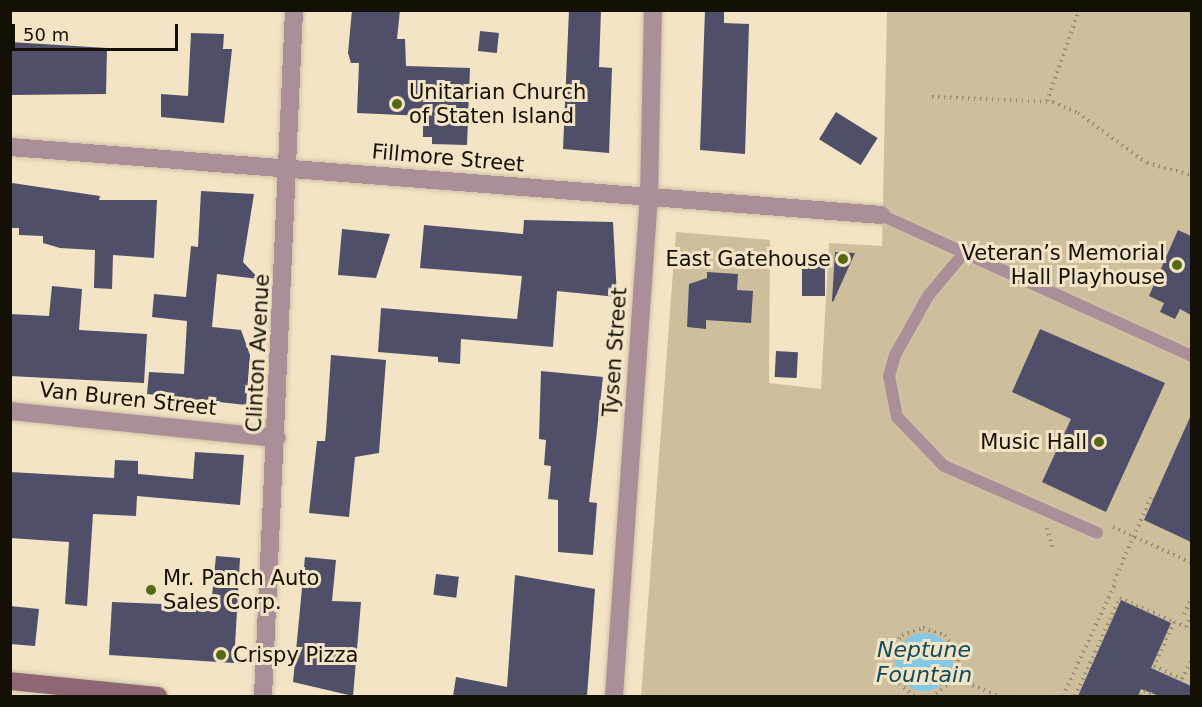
<!DOCTYPE html>
<html>
<head>
<meta charset="utf-8">
<style>
	body { margin:0 }
	#map { position:relative; width:1202px; height:707px; overflow:hidden; background:#f2e4c4; font-family:"DejaVu Sans",sans-serif }
	div>[style] { position:absolute }
	.green>* { inset:0; background:#cdbe9c }
	.water>* { inset:0; background:#84c9e3 }
	.round { border-radius:50% }
	.building>* { inset:0; background:#504f6a; transform-origin:0 0 }
	.path>* { height:4px; margin-top:-2px; transform-origin:0; background:repeating-linear-gradient(90deg,#988d76 0 1.5px,transparent 0 6px) }
	.roads { filter:drop-shadow(0 0 2px #cfc2a6) drop-shadow(0 0 2px #cfc2a6) }
	.lane>* { height:12px; margin:-6px; padding:0 6px; transform-origin:6px; border-radius:6px; background:#ab8f98 }
	.street>* { height:18px; margin:-9px; padding:0 9px; transform-origin:9px; border-radius:9px; background:#ab8f98 }
	.secondary>* { height:18px; margin:-9px; padding:0 9px; transform-origin:9px; border-radius:9px; background:#8e6674 }
	.dots>* { width:16px; height:16px; translate:-50% -50%; box-sizing:border-box; border:3px solid #f2e4c4; border-radius:50% }
	span { translate:-50% -50%; white-space:nowrap; text-align:center; line-height:1.15; -webkit-text-stroke:6px #f2e4c4; paint-order:stroke }
	.poi-label { font-size:21px; color:#151006 }
	.left { translate:0 -50%; text-align:left }
	.right { translate:-100% -50%; text-align:right }
	.street-label { font-size:21px; color:#151006 }
	.water-label { font-size:22px; color:#114c5e; font-style:italic }
	.frame { position:absolute; inset:0; border:12px solid #151006; pointer-events:none }
	.scale { position:absolute; left:12px; top:24px; width:166px; height:27px; box-sizing:border-box; border:3px solid #151006; border-top:0; padding-left:8px; font-size:18px; line-height:21px; white-space:nowrap; color:#151006; -webkit-text-stroke:4px #f2e4c4; paint-order:stroke }
</style>
</head>
<body>
<div id="map">
	<div class="green">
		<i style="clip-path:polygon(887px 11px,1191px 11px,1191px 696px,641px 696px,676px 232px,770px 240px,769px 383px,821px 389px,829px 243px,882px 246px)"></i>
	</div>
	<div class="water">
		<i class="round" style="left:895px;top:633px;width:58px;height:58px"></i>
	</div>
	<div class="building">
		<i style="clip-path:polygon(352px 10px,400px 10px,397px 39px,405px 39px,406px 66px,470px 68px,467px 145px,432px 144px,432px 137px,423px 137px,423px 116px,357px 113px,359px 63px,351px 63px,348px 53px)"></i>
		<i style="clip-path:polygon(569px 10px,601px 10px,599px 67px,612px 68px,609px 153px,563px 149px)"></i>
		<i style="clip-path:polygon(705px 10px,724px 10px,724px 23px,749px 24px,745px 154px,700px 150px)"></i>
		<i style="left:480px;top:31px;width:19px;height:20px;rotate:6deg"></i>
		<i style="clip-path:polygon(191px 33px,224px 34px,223px 49px,232px 49px,224px 123px,161px 117px,161px 94px,188px 96px)"></i>
		<i style="clip-path:polygon(10px 42px,107px 48px,106px 94px,10px 95px)"></i>
		<i style="left:836px;top:112px;width:49px;height:32px;rotate:32deg"></i>
		<i style="clip-path:polygon(12px 183px,100px 196px,99px 200px,157px 200px,154px 258px,113px 255px,112px 289px,94px 288px,95px 250px,60px 248px,43px 243px,43px 236px,19px 235px,19px 228px,11px 228px)"></i>
		<i style="clip-path:polygon(201px 191px,254px 194px,243px 262px,259px 279px,217px 274px,212px 327px,241px 330px,250px 355px,246px 405px,147px 394px,149px 372px,184px 374px,187px 321px,152px 317px,154px 294px,186px 297px,191px 246px,198px 247px)"></i>
		<i style="clip-path:polygon(524px 220px,613px 222px,617px 297px,557px 291px,553px 347px,461px 339px,460px 364px,438px 362px,438px 357px,378px 352px,381px 308px,517px 319px,522px 276px,420px 268px,424px 225px,523px 234px)"></i>
		<i style="clip-path:polygon(342px 229px,390px 234px,376px 278px,338px 275px)"></i>
		<i style="clip-path:polygon(1178px 230px,1191px 236px,1191px 315px,1180px 309px,1175px 319px,1160px 312px,1164px 303px,1149px 296px)"></i>
		<i style="clip-path:polygon(835px 252px,855px 253px,833px 302px,832px 301px)"></i>
		<i style="left:802px;top:256px;width:23px;height:40px"></i>
		<i style="clip-path:polygon(707px 272px,738px 274px,737px 290px,753px 291px,751px 323px,706px 320px,706px 329px,687px 327px,689px 284px,707px 278px)"></i>
		<i style="clip-path:polygon(52px 286px,82px 289px,79px 330px,147px 334px,144px 383px,10px 376px,10px 314px,49px 316px)"></i>
		<i style="clip-path:polygon(1040px 329px,1165px 383px,1106px 512px,1042px 482px,1071px 419px,1012px 392px)"></i>
		<i style="left:776px;top:351px;width:22px;height:26px;rotate:3deg"></i>
		<i style="clip-path:polygon(331px 355px,386px 360px,379px 453px,355px 457px,349px 517px,309px 513px,317px 441px,325px 441px,326px 432px)"></i>
		<i style="clip-path:polygon(541px 371px,603px 377px,589px 502px,597px 503px,593px 555px,558px 552px,558px 500px,548px 499px,551px 466px,544px 465px,546px 440px,539px 439px)"></i>
		<i style="clip-path:polygon(1191px 415px,1191px 542px,1144px 520px)"></i>
		<i style="clip-path:polygon(195px 452px,244px 455px,240px 505px,137px 496px,136px 516px,93px 514px,87px 606px,65px 604px,69px 542px,10px 538px,10px 472px,114px 478px,115px 460px,138px 461px,138px 474px,193px 479px)"></i>
		<i style="clip-path:polygon(216px 556px,240px 558px,234px 663px,109px 655px,112px 602px,211px 606px)"></i>
		<i style="clip-path:polygon(305px 557px,336px 560px,332px 601px,361px 602px,353px 696px,293px 682px)"></i>
		<i style="left:436px;top:574px;width:23px;height:21px;rotate:7deg"></i>
		<i style="clip-path:polygon(515px 575px,595px 589px,587px 696px,453px 696px,456px 677px,507px 687px)"></i>
		<i style="clip-path:polygon(1121px 600px,1171px 623px,1151px 668px,1191px 686px,1191px 696px,1159px 696px,1141px 689px,1138px 696px,1078px 696px)"></i>
		<i style="clip-path:polygon(10px 606px,39px 609px,35px 646px,10px 644px)"></i>
	</div>
	<div class="path">
		<i style="left:932px;top:97px;width:121px;rotate:2.4deg"></i>
		<i style="left:1053px;top:102px;width:27px;rotate:24deg"></i>
		<i style="left:1078px;top:113px;width:85px;rotate:35.9deg"></i>
		<i style="left:1147px;top:163px;width:47px;rotate:14.9deg"></i>
		<i style="left:1047px;top:101px;width:96px;rotate:-70.6deg"></i>
		<i style="left:1113px;top:527px;width:87px;rotate:24.5deg"></i>
		<i style="left:1047px;top:528px;width:23px;rotate:75deg"></i>
		<i style="left:1114px;top:581px;width:96px;rotate:-66.1deg"></i>
		<i style="left:1184px;top:614px;width:18px;rotate:-63deg"></i>
		<i style="left:1174px;top:622px;width:13px;rotate:23deg"></i>
		<i style="left:1186px;top:627px;width:11px;rotate:-68deg"></i>
		<i style="left:956px;top:678px;width:46px;rotate:23.2deg"></i>
		<i style="left:914px;top:696px;width:30px;rotate:-140deg"></i>
		<i style="left:891px;top:677px;width:23px;rotate:-95deg"></i>
		<i style="left:889px;top:654px;width:23px;rotate:-56deg"></i>
		<i style="left:902px;top:635px;width:22px;rotate:-18deg"></i>
		<i style="left:923px;top:628px;width:23px;rotate:18deg"></i>
		<i style="left:945px;top:635px;width:23px;rotate:56deg"></i>
		<i style="left:958px;top:654px;width:24px;rotate:95deg"></i>
		<i style="left:956px;top:678px;width:28px;rotate:141deg"></i>
		<i style="left:1063px;top:696px;width:126px;rotate:-65.1deg"></i>
		<i style="left:1075px;top:696px;width:108px;rotate:-65.3deg"></i>
		<i style="left:1120px;top:598px;width:59px;rotate:24deg"></i>
		<i style="left:1174px;top:622px;width:48px;rotate:114.4deg"></i>
		<i style="left:1154px;top:666px;width:31px;rotate:25deg"></i>
		<i style="left:1182px;top:679px;width:22px;rotate:-63deg"></i>
		<i style="left:1141px;top:696px;width:6px;rotate:-59deg"></i>
		<i style="left:1144px;top:691px;width:13px;rotate:23deg"></i>
	</div>
	<div class="roads">
		<div class="lane">
			<i style="left:881px;top:215px;width:341px;rotate:24.4deg"></i>
			<i style="left:964px;top:253px;width:56px;rotate:129.9deg"></i>
			<i style="left:928px;top:296px;width:68px;rotate:119.2deg"></i>
			<i style="left:895px;top:355px;width:22px;rotate:106deg"></i>
			<i style="left:889px;top:376px;width:42px;rotate:79deg"></i>
			<i style="left:897px;top:417px;width:68px;rotate:46.2deg"></i>
			<i style="left:944px;top:466px;width:167px;rotate:23.6deg"></i>
		</div>
		<div class="street">
			<i style="left:10px;top:147px;width:874px;rotate:4.46deg"></i>
			<i style="left:10px;top:411px;width:268px;rotate:5.8deg"></i>
			<i style="left:263px;top:696px;width:687px;rotate:-87.41deg"></i>
			<i style="left:614px;top:696px;width:501px;rotate:-86deg"></i>
			<i style="left:649px;top:196px;width:186px;rotate:-88.8deg"></i>
		</div>
		<div class="secondary">
			<i style="left:10px;top:681px;width:149px;rotate:5.8deg"></i>
		</div>
	</div>
	<div class="dots">
		<i style="left:397px;top:104px;background:#566814"></i>
		<i style="left:843px;top:259px;background:#566814"></i>
		<i style="left:1177px;top:265px;background:#566814"></i>
		<i style="left:1099px;top:442px;background:#566814"></i>
		<i style="left:151px;top:590px;background:#566814"></i>
		<i style="left:221px;top:655px;background:#566814"></i>
	</div>
	<div class="poi-label">
		<span class="left" style="left:409px;top:104px">Unitarian Church<br>of Staten Island</span>
		<span class="right" style="left:1165px;top:265px">Veteran’s Memorial<br>Hall Playhouse</span>
		<span class="right" style="left:831px;top:259px">East Gatehouse</span>
		<span class="right" style="left:1087px;top:442px">Music Hall</span>
		<span class="left" style="left:163px;top:590px">Mr. Panch Auto<br>Sales Corp.</span>
		<span class="left" style="left:233px;top:655px">Crispy Pizza</span>
	</div>
	<div class="street-label">
		<span style="left:448px;top:158px;rotate:5deg">Fillmore Street</span>
		<span style="left:615px;top:352px;rotate:-86deg">Tysen Street</span>
		<span style="left:258px;top:353px;rotate:-87deg">Clinton Avenue</span>
		<span style="left:128px;top:399px;rotate:6deg">Van Buren Street</span>
	</div>
	<div class="water-label">
		<span style="left:924px;top:662px">Neptune<br>Fountain</span>
	</div>
	<div class="frame"></div>
	<div class="scale">50 m</div>
</div>
</body>
</html>
